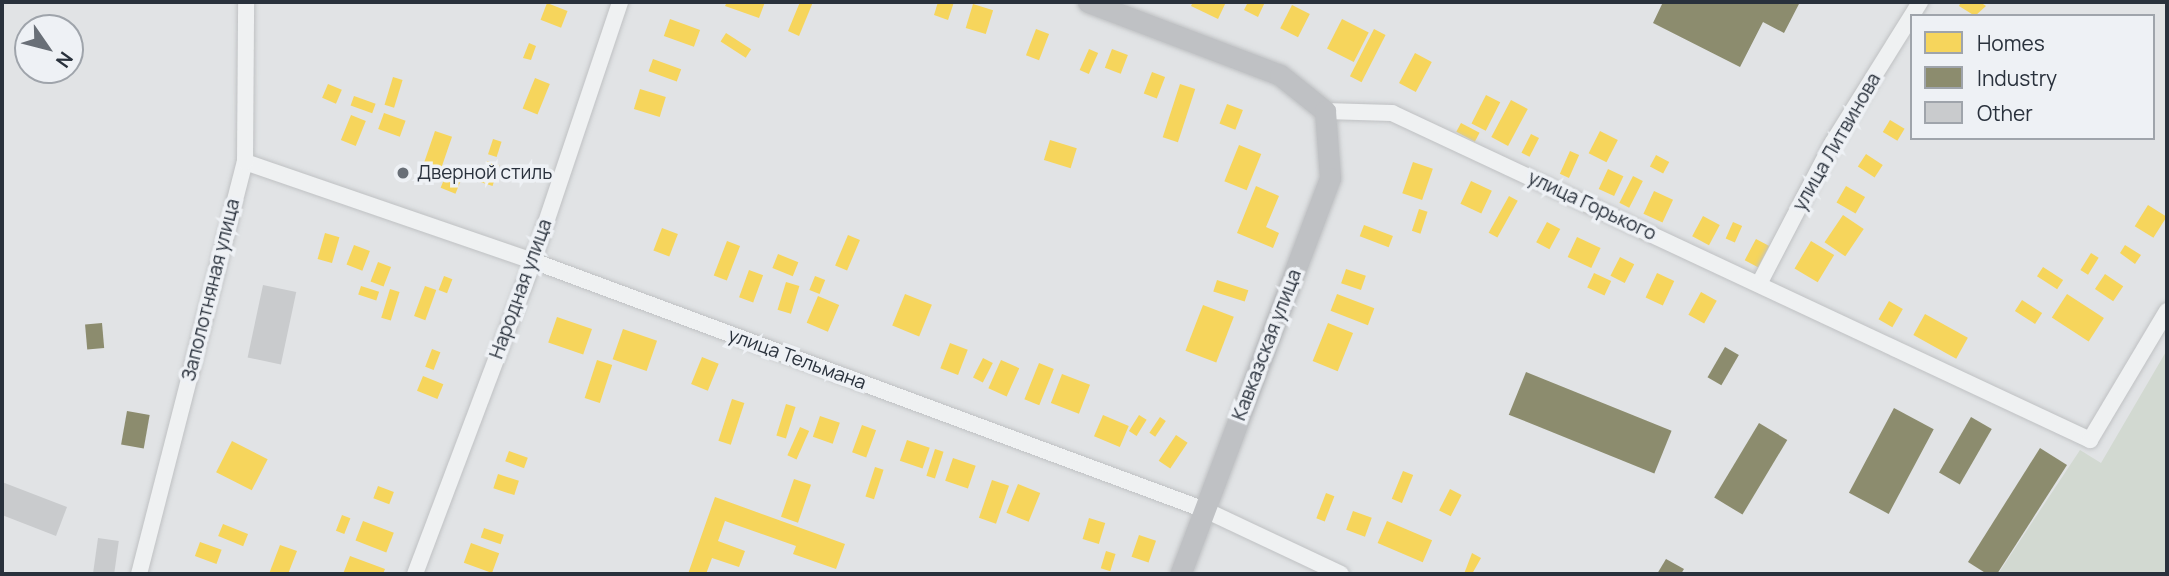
<!DOCTYPE html>
<html>
<head>
<meta charset="utf-8">
<style>
	body { margin:0 }
	#map { position:relative; width:2169px; height:576px; overflow:hidden; background:#e1e3e5; font-family:Manrope,sans-serif }
	div>[style] { position:absolute }
	.green>* { inset:0; background:#d2d9d1 }
	.homes>* { inset:0; background:#f6d55c; transform-origin:0 0 }
	.industry>* { inset:0; background:#8c8c6e; transform-origin:0 0 }
	.building>* { inset:0; background:#c9cbcd; transform-origin:0 0 }
	.roads { filter:drop-shadow(0 0 2px #bfc1c3) drop-shadow(0 0 2px #bfc1c3) }
	.street>* { height:16px; margin:-8px; padding:0 8px; transform-origin:8px; border-radius:8px; background:#eff1f2 }
	.secondary>* { height:21px; margin:-10.5px; padding:0 10.5px; transform-origin:10.5px; border-radius:10.5px; background:#bfc1c4 }
	.dots>* { width:19px; height:19px; translate:-50% -50%; box-sizing:border-box; border:4px solid #eef1f5; border-radius:50% }
	span { translate:-50% -50%; white-space:nowrap; text-align:center; line-height:1.15; -webkit-text-stroke:7px #eef1f5; paint-order:stroke }
	.street-label { font-size:19px; color:#29313c }
	.poi-label { font-size:19px; color:#29313c }
	.left { translate:0 -50%; text-align:left }
	.frame { position:absolute; inset:0; border:4px solid #29313c; pointer-events:none }
	.legend { position:absolute; left:1910px; top:14px; width:245px; height:126px; box-sizing:border-box; background:#eef1f5; border:2px solid #9fa4ab; margin:0; padding:9px 12px; list-style:none; font-size:21px; color:#29313c }
	.legend li { display:flex; align-items:center; gap:14px; height:35px }
	.legend b { width:35px; border:2px solid #9fa4ab }
	.north { position:absolute; left:14px; top:14px; width:70px; height:70px; box-sizing:border-box; background:#eef1f5; border:2px solid #9fa4ab; border-radius:50%; rotate:125deg; font-size:19px; font-weight:700; line-height:28px; text-align:center; color:#29313c }
	.north::after { content:''; display:block; margin:auto; width:24px; height:32px; background:#696f77; clip-path:polygon(50% 0,100% 100%,50% 72%,0 100%) }
</style>
</head>
<body>
<div id="map">
	<div class="green">
		<i style="clip-path:polygon(2167px 350px,2167px 574px,1998px 574px,2080px 450px,2101px 463px)"></i>
	</div>
	<div class="homes">
		<i style="clip-path:polygon(727px 2px,765px 2px,759px 18px,725px 6px)"></i>
		<i style="clip-path:polygon(800px 2px,813px 2px,799px 36px,788px 31px)"></i>
		<i style="clip-path:polygon(938px 2px,954px 2px,948px 20px,934px 15px)"></i>
		<i style="clip-path:polygon(1193px 2px,1226px 2px,1218px 19px,1191px 6px)"></i>
		<i style="clip-path:polygon(1248px 2px,1265px 2px,1258px 17px,1244px 10px)"></i>
		<i style="clip-path:polygon(1961px 2px,1980px 2px,1986px 6px,1975px 16px,1959px 6px)"></i>
		<i style="left:547px;top:3px;width:22px;height:18px;rotate:21deg"></i>
		<i style="left:973px;top:4px;width:21px;height:25px;rotate:17deg"></i>
		<i style="left:1292px;top:5px;width:20px;height:26px;rotate:27deg"></i>
		<i style="left:670px;top:19px;width:32px;height:18px;rotate:20deg"></i>
		<i style="left:1342px;top:19px;width:30px;height:33px;rotate:27deg"></i>
		<i style="left:1036px;top:29px;width:14px;height:28px;rotate:21deg"></i>
		<i style="left:1374px;top:29px;width:13px;height:53px;rotate:27deg"></i>
		<i style="left:726px;top:33px;width:30px;height:10px;rotate:33deg"></i>
		<i style="clip-path:polygon(529px 43px,536px 46px,531px 60px,523px 58px)"></i>
		<i style="left:1089px;top:49px;width:10px;height:23px;rotate:24deg"></i>
		<i style="left:1112px;top:49px;width:17px;height:20px;rotate:21deg"></i>
		<i style="left:1415px;top:53px;width:19px;height:34px;rotate:28deg"></i>
		<i style="left:653px;top:59px;width:30px;height:13px;rotate:20deg"></i>
		<i style="left:1152px;top:72px;width:14px;height:23px;rotate:21deg"></i>
		<i style="left:393px;top:77px;width:10px;height:29px;rotate:17deg"></i>
		<i style="left:535px;top:78px;width:16px;height:33px;rotate:22deg"></i>
		<i style="left:328px;top:84px;width:15px;height:15px;rotate:23deg"></i>
		<i style="left:1180px;top:84px;width:16px;height:56px;rotate:18deg"></i>
		<i style="left:640px;top:89px;width:27px;height:21px;rotate:17deg"></i>
		<i style="left:1486px;top:95px;width:16px;height:32px;rotate:27deg"></i>
		<i style="left:354px;top:96px;width:23px;height:10px;rotate:20deg"></i>
		<i style="left:1511px;top:100px;width:19px;height:42px;rotate:28deg"></i>
		<i style="left:1227px;top:104px;width:17px;height:21px;rotate:21deg"></i>
		<i style="left:384px;top:113px;width:23px;height:17px;rotate:20deg"></i>
		<i style="left:351px;top:115px;width:16px;height:27px;rotate:22deg"></i>
		<i style="left:1890px;top:120px;width:17px;height:14px;rotate:31deg"></i>
		<i style="left:1461px;top:123px;width:21px;height:10px;rotate:28deg"></i>
		<i style="left:435px;top:131px;width:18px;height:44px;rotate:19deg"></i>
		<i style="left:1600px;top:131px;width:20px;height:25px;rotate:27deg"></i>
		<i style="left:1531px;top:134px;width:9px;height:21px;rotate:27deg"></i>
		<i style="left:493px;top:139px;width:9px;height:16px;rotate:18deg"></i>
		<i style="left:1050px;top:140px;width:28px;height:21px;rotate:17deg"></i>
		<i style="left:1239px;top:145px;width:24px;height:39px;rotate:22deg"></i>
		<i style="left:1570px;top:151px;width:10px;height:25px;rotate:24deg"></i>
		<i style="left:1866px;top:154px;width:20px;height:15px;rotate:33deg"></i>
		<i style="left:1656px;top:155px;width:15px;height:13px;rotate:28deg"></i>
		<i style="left:487px;top:161px;width:13px;height:22px;rotate:18deg"></i>
		<i style="left:1413px;top:162px;width:21px;height:33px;rotate:19deg"></i>
		<i style="left:1608px;top:169px;width:17px;height:22px;rotate:25deg"></i>
		<i style="left:447px;top:172px;width:16px;height:17px;rotate:22deg"></i>
		<i style="left:1633px;top:176px;width:11px;height:30px;rotate:27deg"></i>
		<i style="left:1471px;top:181px;width:23px;height:25px;rotate:25deg"></i>
		<i style="clip-path:polygon(1256px 186px,1279px 196px,1266px 227px,1279px 233px,1273px 248px,1237px 233px)"></i>
		<i style="left:1846px;top:186px;width:22px;height:19px;rotate:30deg"></i>
		<i style="left:1654px;top:191px;width:21px;height:25px;rotate:25deg"></i>
		<i style="left:1509px;top:196px;width:10px;height:42px;rotate:29deg"></i>
		<i style="left:2148px;top:205px;width:22px;height:25px;rotate:32deg"></i>
		<i style="left:1419px;top:209px;width:9px;height:23px;rotate:18deg"></i>
		<i style="left:1843px;top:215px;width:25px;height:33px;rotate:34deg"></i>
		<i style="left:1703px;top:216px;width:19px;height:23px;rotate:28deg"></i>
		<i style="left:1547px;top:222px;width:15px;height:23px;rotate:28deg"></i>
		<i style="left:1733px;top:222px;width:10px;height:18px;rotate:24deg"></i>
		<i style="left:1364px;top:225px;width:31px;height:12px;rotate:21deg"></i>
		<i style="left:662px;top:228px;width:17px;height:24px;rotate:21deg"></i>
		<i style="left:325px;top:233px;width:15px;height:27px;rotate:16deg"></i>
		<i style="left:848px;top:235px;width:13px;height:33px;rotate:23deg"></i>
		<i style="left:1577px;top:237px;width:26px;height:22px;rotate:25deg"></i>
		<i style="left:1756px;top:239px;width:15px;height:24px;rotate:28deg"></i>
		<i style="left:727px;top:241px;width:14px;height:37px;rotate:21deg"></i>
		<i style="left:1811px;top:241px;width:27px;height:32px;rotate:31deg"></i>
		<i style="left:354px;top:245px;width:17px;height:21px;rotate:21deg"></i>
		<i style="clip-path:polygon(2125px 245px,2141px 255px,2135px 264px,2120px 253px)"></i>
		<i style="left:2091px;top:253px;width:9px;height:20px;rotate:32deg"></i>
		<i style="left:778px;top:254px;width:22px;height:15px;rotate:22deg"></i>
		<i style="left:1620px;top:257px;width:16px;height:21px;rotate:27deg"></i>
		<i style="left:378px;top:262px;width:14px;height:21px;rotate:21deg"></i>
		<i style="left:2043px;top:267px;width:24px;height:11px;rotate:33deg"></i>
		<i style="left:1346px;top:269px;width:21px;height:15px;rotate:19deg"></i>
		<i style="left:749px;top:270px;width:15px;height:29px;rotate:20deg"></i>
		<i style="left:1594px;top:273px;width:19px;height:16px;rotate:25deg"></i>
		<i style="left:1657px;top:273px;width:19px;height:27px;rotate:25deg"></i>
		<i style="left:2105px;top:274px;width:22px;height:18px;rotate:34deg"></i>
		<i style="left:444px;top:276px;width:9px;height:15px;rotate:21deg"></i>
		<i style="left:815px;top:276px;width:11px;height:15px;rotate:22deg"></i>
		<i style="left:1217px;top:280px;width:33px;height:12px;rotate:18deg"></i>
		<i style="left:786px;top:282px;width:14px;height:29px;rotate:17deg"></i>
		<i style="left:361px;top:286px;width:19px;height:9px;rotate:18deg"></i>
		<i style="left:425px;top:286px;width:12px;height:32px;rotate:20deg"></i>
		<i style="left:390px;top:289px;width:10px;height:30px;rotate:17deg"></i>
		<i style="left:1701px;top:292px;width:18px;height:26px;rotate:29deg"></i>
		<i style="left:905px;top:294px;width:29px;height:34px;rotate:22deg"></i>
		<i style="left:1337px;top:294px;width:40px;height:18px;rotate:21deg"></i>
		<i style="left:2067px;top:294px;width:44px;height:28px;rotate:33deg"></i>
		<i style="left:818px;top:296px;width:23px;height:29px;rotate:23deg"></i>
		<i style="left:2022px;top:300px;width:24px;height:13px;rotate:33deg"></i>
		<i style="left:1889px;top:301px;width:16px;height:21px;rotate:30deg"></i>
		<i style="left:1203px;top:305px;width:33px;height:49px;rotate:21deg"></i>
		<i style="left:1925px;top:314px;width:49px;height:24px;rotate:29deg"></i>
		<i style="left:557px;top:317px;width:37px;height:27px;rotate:19deg"></i>
		<i style="left:1328px;top:323px;width:27px;height:41px;rotate:22deg"></i>
		<i style="left:623px;top:329px;width:36px;height:32px;rotate:19deg"></i>
		<i style="left:950px;top:343px;width:19px;height:27px;rotate:21deg"></i>
		<i style="left:432px;top:349px;width:9px;height:19px;rotate:21deg"></i>
		<i style="left:702px;top:357px;width:18px;height:29px;rotate:22deg"></i>
		<i style="left:983px;top:358px;width:11px;height:22px;rotate:27deg"></i>
		<i style="left:597px;top:360px;width:16px;height:40px;rotate:18deg"></i>
		<i style="left:1001px;top:360px;width:20px;height:31px;rotate:24deg"></i>
		<i style="left:1039px;top:363px;width:16px;height:39px;rotate:22deg"></i>
		<i style="left:1062px;top:374px;width:30px;height:31px;rotate:21deg"></i>
		<i style="left:423px;top:376px;width:22px;height:16px;rotate:22deg"></i>
		<i style="left:732px;top:399px;width:13px;height:44px;rotate:18deg"></i>
		<i style="left:786px;top:404px;width:10px;height:33px;rotate:17deg"></i>
		<i style="left:1103px;top:415px;width:28px;height:23px;rotate:23deg"></i>
		<i style="left:1139px;top:415px;width:9px;height:19px;rotate:32deg"></i>
		<i style="left:820px;top:416px;width:21px;height:22px;rotate:19deg"></i>
		<i style="left:1160px;top:417px;width:7px;height:19px;rotate:34deg"></i>
		<i style="left:862px;top:425px;width:15px;height:29px;rotate:20deg"></i>
		<i style="left:800px;top:427px;width:10px;height:31px;rotate:24deg"></i>
		<i style="left:1176px;top:435px;width:14px;height:31px;rotate:34deg"></i>
		<i style="left:907px;top:440px;width:24px;height:22px;rotate:19deg"></i>
		<i style="left:232px;top:441px;width:40px;height:35px;rotate:27deg"></i>
		<i style="left:935px;top:449px;width:9px;height:28px;rotate:18deg"></i>
		<i style="left:509px;top:451px;width:20px;height:11px;rotate:20deg"></i>
		<i style="left:953px;top:458px;width:24px;height:24px;rotate:19deg"></i>
		<i style="left:875px;top:467px;width:9px;height:31px;rotate:18deg"></i>
		<i style="left:1403px;top:471px;width:11px;height:30px;rotate:22deg"></i>
		<i style="left:498px;top:474px;width:22px;height:15px;rotate:18deg"></i>
		<i style="left:794px;top:479px;width:18px;height:40px;rotate:19deg"></i>
		<i style="left:992px;top:480px;width:18px;height:40px;rotate:19deg"></i>
		<i style="left:1018px;top:484px;width:24px;height:31px;rotate:22deg"></i>
		<i style="left:378px;top:486px;width:17px;height:13px;rotate:21deg"></i>
		<i style="left:1450px;top:489px;width:13px;height:24px;rotate:27deg"></i>
		<i style="left:1326px;top:493px;width:9px;height:27px;rotate:21deg"></i>
		<i style="clip-path:polygon(715px 497px,845px 544px,836px 569px,793px 554px,796px 546px,725px 521px,718px 541px,745px 551px,739px 567px,712px 558px,706px 574px,688px 574px)"></i>
		<i style="left:1353px;top:511px;width:20px;height:20px;rotate:20deg"></i>
		<i style="left:342px;top:515px;width:9px;height:17px;rotate:21deg"></i>
		<i style="left:1089px;top:518px;width:17px;height:22px;rotate:17deg"></i>
		<i style="left:363px;top:521px;width:33px;height:21px;rotate:21deg"></i>
		<i style="left:1387px;top:521px;width:49px;height:24px;rotate:23deg"></i>
		<i style="left:223px;top:524px;width:27px;height:13px;rotate:22deg"></i>
		<i style="left:484px;top:528px;width:21px;height:10px;rotate:19deg"></i>
		<i style="left:1139px;top:535px;width:18px;height:23px;rotate:19deg"></i>
		<i style="left:200px;top:542px;width:23px;height:15px;rotate:20deg"></i>
		<i style="left:471px;top:543px;width:30px;height:21px;rotate:20deg"></i>
		<i style="clip-path:polygon(280px 545px,297px 551px,288px 574px,269px 574px)"></i>
		<i style="left:1106px;top:551px;width:10px;height:18px;rotate:17deg"></i>
		<i style="clip-path:polygon(1472px 553px,1481px 558px,1472px 574px,1464px 574px)"></i>
		<i style="clip-path:polygon(350px 556px,385px 569px,383px 574px,343px 574px)"></i>
	</div>
	<div class="industry">
		<i style="clip-path:polygon(1663px 2px,1800px 2px,1784px 33px,1763px 22px,1740px 67px,1653px 23px)"></i>
		<i style="left:102px;top:323px;width:25px;height:17px;rotate:85deg"></i>
		<i style="left:1725px;top:347px;width:16px;height:35px;rotate:30deg"></i>
		<i style="left:1526px;top:372px;width:157px;height:46px;rotate:22deg"></i>
		<i style="left:1894px;top:408px;width:45px;height:96px;rotate:28deg"></i>
		<i style="left:127px;top:411px;width:23px;height:34px;rotate:10deg"></i>
		<i style="left:1971px;top:417px;width:24px;height:64px;rotate:30deg"></i>
		<i style="left:1759px;top:423px;width:33px;height:87px;rotate:31deg"></i>
		<i style="clip-path:polygon(2040px 448px,2067px 465px,1997px 574px,1987px 574px,1968px 562px)"></i>
		<i style="clip-path:polygon(1666px 559px,1684px 569px,1681px 574px,1657px 574px)"></i>
	</div>
	<div class="building">
		<i style="left:263px;top:285px;width:34px;height:74px;rotate:12deg"></i>
		<i style="clip-path:polygon(2px 482px,67px 507px,56px 536px,2px 515px)"></i>
		<i style="left:98px;top:538px;width:21px;height:36px;rotate:8deg"></i>
	</div>
	<div class="roads">
		<div class="street">
			<i style="left:1325px;top:111px;width:67px;rotate:1.7deg"></i>
			<i style="left:1392px;top:113px;width:771px;rotate:25.1deg"></i>
			<i style="left:2090px;top:440px;width:150px;rotate:-59.2deg"></i>
			<i style="left:245px;top:162px;width:305px;rotate:19deg"></i>
			<i style="left:533px;top:261px;width:717px;rotate:20.33deg"></i>
			<i style="left:1205px;top:510px;width:150px;rotate:25.2deg"></i>
			<i style="left:1759px;top:284px;width:160px;rotate:-62.5deg"></i>
			<i style="left:1833px;top:142px;width:165px;rotate:-58.1deg"></i>
			<i style="left:139px;top:574px;width:425px;rotate:-75.6deg"></i>
			<i style="left:245px;top:162px;width:160px;rotate:-89.6deg"></i>
			<i style="left:415px;top:574px;width:335px;rotate:-69.3deg"></i>
			<i style="left:533px;top:261px;width:273px;rotate:-71.4deg"></i>
		</div>
		<div class="secondary">
			<i style="left:1088px;top:2px;width:205px;rotate:20.8deg"></i>
			<i style="left:1280px;top:75px;width:58px;rotate:38.7deg"></i>
			<i style="left:1325px;top:111px;width:67px;rotate:85.7deg"></i>
			<i style="left:1330px;top:178px;width:423px;rotate:110.7deg"></i>
		</div>
	</div>
	<div class="dots">
		<i style="left:403px;top:173px;background:#696f77"></i>
	</div>
	<div class="street-label">
		<span style="left:1837px;top:142px;rotate:-60deg">улица Литвинова</span>
		<span style="left:1592px;top:206px;rotate:25deg">улица Горького</span>
		<span style="left:521px;top:289px;rotate:-70deg">Народная улица</span>
		<span style="left:211px;top:290px;rotate:-76deg">Заполотняная улица</span>
		<span style="left:1267px;top:345px;rotate:-69deg">Кавказская улица</span>
		<span style="left:797px;top:359px;rotate:20deg">улица Тельмана</span>
	</div>
	<div class="poi-label">
		<span class="left" style="left:417px;top:173px">Дверной стиль</span>
	</div>
	<div class="frame"></div>
	<ul class="legend">
	<li><b style="height:19px;background:#f6d55c"></b>Homes</li>
	<li><b style="height:19px;background:#8c8c6e"></b>Industry</li>
	<li><b style="height:19px;background:#c9cbcd"></b>Other</li>
	</ul>
	<div class="north">N</div>
</div>
</body>
</html>
